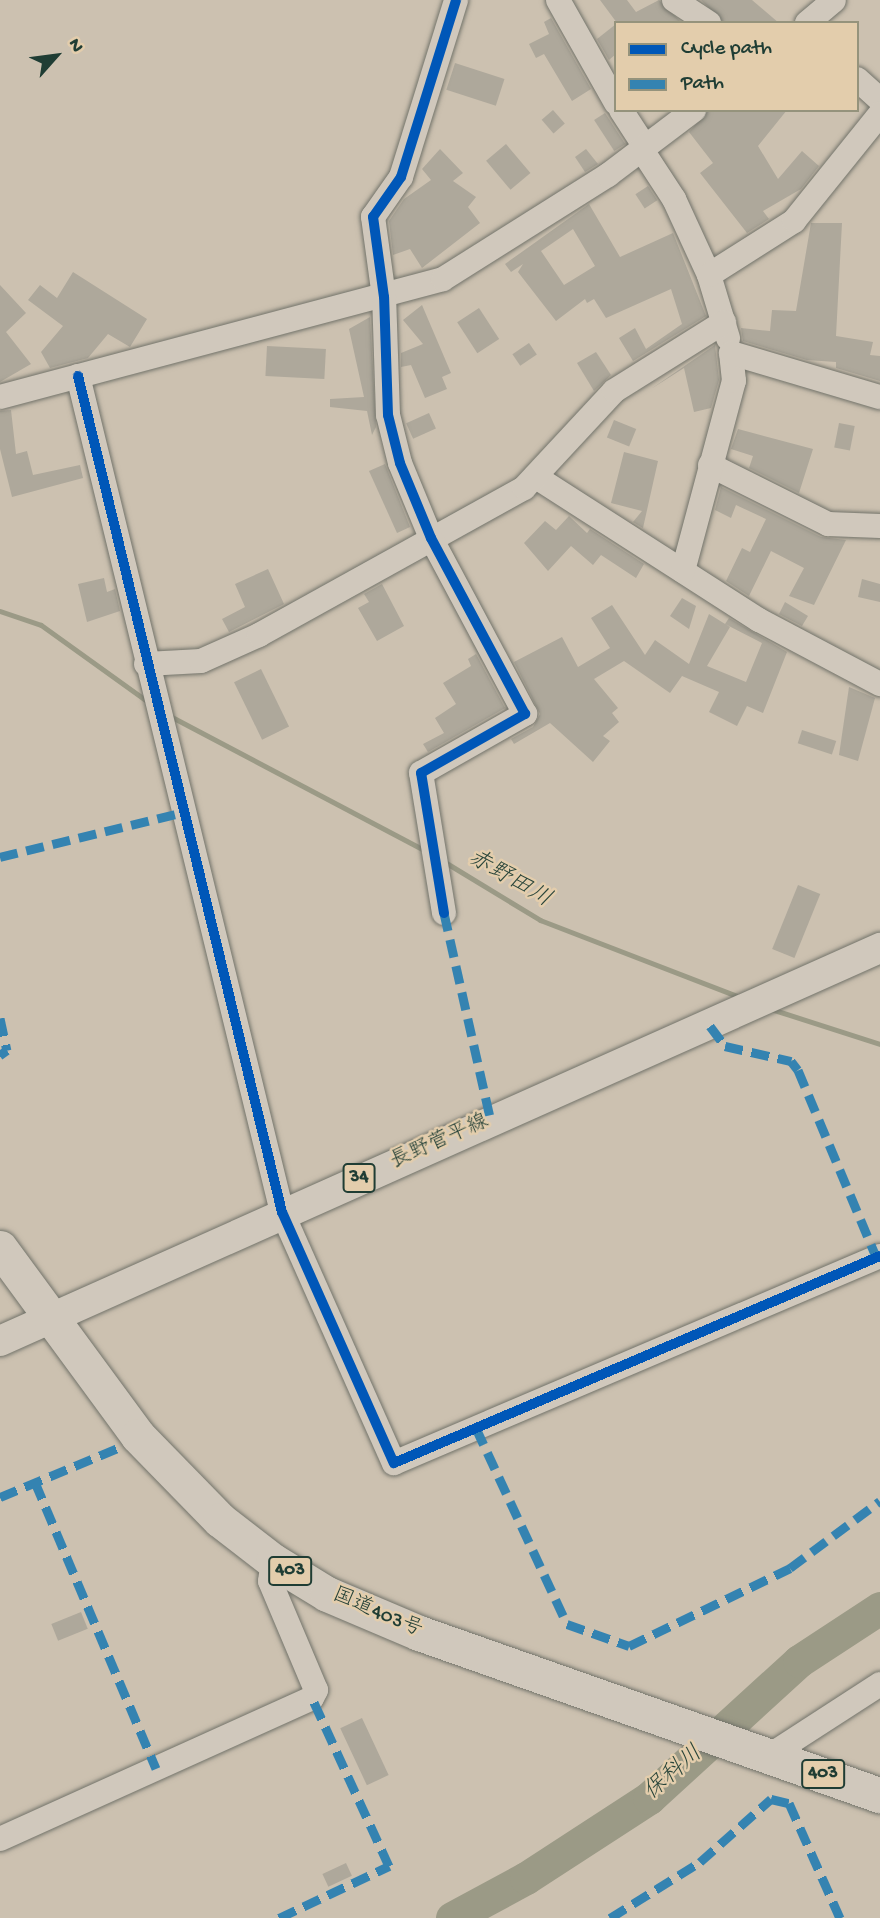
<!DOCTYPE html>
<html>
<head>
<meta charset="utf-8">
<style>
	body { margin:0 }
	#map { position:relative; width:880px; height:1918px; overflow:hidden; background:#ccc1b0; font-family:"Gochi Hand","Klee One",sans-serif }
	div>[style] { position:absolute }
	.stream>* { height:5px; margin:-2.5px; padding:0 2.5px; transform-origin:2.5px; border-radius:2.5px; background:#9b9a86 }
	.river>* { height:33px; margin:-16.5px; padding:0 16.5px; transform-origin:16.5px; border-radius:16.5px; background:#9b9a86 }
	.building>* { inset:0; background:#aea89b; transform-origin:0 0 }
	.roads { filter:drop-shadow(0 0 2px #72736a) drop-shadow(0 0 2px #72736a) }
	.minor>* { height:24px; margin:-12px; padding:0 12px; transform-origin:12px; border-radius:12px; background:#d0c8bc }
	.major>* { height:30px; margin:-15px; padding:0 15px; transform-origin:15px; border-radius:15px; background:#d0c8bc }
	.highway>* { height:35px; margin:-17.5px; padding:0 17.5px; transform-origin:17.5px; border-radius:17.5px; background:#d0c8bc }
	.quiet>* { height:9px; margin-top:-4.5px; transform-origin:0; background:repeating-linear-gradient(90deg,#3483b1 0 18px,transparent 0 27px) }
	.cycleway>* { height:10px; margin:-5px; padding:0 5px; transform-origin:5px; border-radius:5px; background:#0057b8 }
	span { translate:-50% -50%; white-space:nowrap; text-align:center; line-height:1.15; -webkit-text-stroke:5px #e3cdac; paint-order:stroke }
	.shield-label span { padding:2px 5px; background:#e3cdac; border:2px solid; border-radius:5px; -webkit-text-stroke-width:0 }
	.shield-label { font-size:19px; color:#1f3d34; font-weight:700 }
	.street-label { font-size:21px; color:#1f3d34 }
	.water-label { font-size:23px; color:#29453a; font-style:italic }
	.legend { position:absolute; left:614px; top:21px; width:245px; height:91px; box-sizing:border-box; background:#e3cdac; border:2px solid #95937c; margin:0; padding:9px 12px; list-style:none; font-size:21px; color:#1f3d34 }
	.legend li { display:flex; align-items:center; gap:14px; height:35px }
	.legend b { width:35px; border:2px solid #95937c }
	.north { position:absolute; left:21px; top:21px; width:70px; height:70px; -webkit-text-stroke:5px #e3cdac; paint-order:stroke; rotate:62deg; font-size:19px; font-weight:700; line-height:28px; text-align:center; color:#1f3d34 }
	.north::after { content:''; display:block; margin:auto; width:24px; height:32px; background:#1f3d34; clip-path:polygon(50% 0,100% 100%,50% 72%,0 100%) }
</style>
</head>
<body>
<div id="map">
	<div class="stream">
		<i style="left:0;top:611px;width:43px;rotate:18.9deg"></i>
		<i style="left:41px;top:625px;width:132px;rotate:35.7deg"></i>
		<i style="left:168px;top:715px;width:292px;rotate:27.8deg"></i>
		<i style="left:443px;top:861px;width:114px;rotate:31.3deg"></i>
		<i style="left:540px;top:920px;width:217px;rotate:21.1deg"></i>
		<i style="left:771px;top:1009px;width:114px;rotate:17.8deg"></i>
	</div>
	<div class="river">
		<i style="left:452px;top:1918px;width:84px;rotate:-28.4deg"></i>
		<i style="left:526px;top:1878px;width:147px;rotate:-33deg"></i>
		<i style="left:649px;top:1798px;width:203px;rotate:-42.4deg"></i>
		<i style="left:799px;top:1661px;width:97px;rotate:-33.2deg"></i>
	</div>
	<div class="building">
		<i style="clip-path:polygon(600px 0,627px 0,636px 12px,659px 0,682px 23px,617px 23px)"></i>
		<i style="clip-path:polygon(701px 0,752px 0,779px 23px,724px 23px)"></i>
		<i style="clip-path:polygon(551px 18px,591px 89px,572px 101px,544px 54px,536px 58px,529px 44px,549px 34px,544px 22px)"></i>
		<i style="clip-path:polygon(616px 24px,616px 54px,609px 60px,597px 39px)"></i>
		<i style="left:455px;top:63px;width:52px;height:28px;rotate:18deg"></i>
		<i style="left:553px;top:110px;width:18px;height:15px;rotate:49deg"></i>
		<i style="clip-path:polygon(709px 110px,787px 110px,758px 146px,778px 179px,802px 151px,819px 166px,801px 189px,763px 211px,769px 219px,747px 233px,700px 173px,713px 163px,689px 132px)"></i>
		<i style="left:605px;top:113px;width:37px;height:13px;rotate:57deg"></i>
		<i style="left:506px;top:144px;width:38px;height:26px;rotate:50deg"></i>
		<i style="clip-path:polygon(440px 149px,463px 173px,453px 181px,476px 197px,468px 207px,480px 223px,422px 268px,410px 249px,393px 255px,389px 221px,404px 199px,431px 180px,422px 169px)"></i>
		<i style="clip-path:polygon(586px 149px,598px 164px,585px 172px,575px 157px)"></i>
		<i style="left:648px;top:186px;width:17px;height:15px;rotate:57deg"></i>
		<i style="clip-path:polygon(evenodd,589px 204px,620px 257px,673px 233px,706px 316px,633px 361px,619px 338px,635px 328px,646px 349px,682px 324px,671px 289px,606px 318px,594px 299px,587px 303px,585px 299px,556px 321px,518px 272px,523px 264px,511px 272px,505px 264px,589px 204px,573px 229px,595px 266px,564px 285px,541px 251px,573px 229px)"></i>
		<i style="clip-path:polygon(811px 223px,842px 223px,836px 336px,873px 342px,870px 355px,880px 356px,880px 381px,836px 368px,836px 362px,807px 360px,743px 341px,741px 328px,770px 331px,772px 310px,796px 311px)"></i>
		<i style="clip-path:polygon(73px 272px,147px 319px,130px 347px,108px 334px,88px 358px,50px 368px,41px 352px,63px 326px,28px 300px,40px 285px,57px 298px)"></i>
		<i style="clip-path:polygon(0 285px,26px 313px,6px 332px,31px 364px,0 382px)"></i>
		<i style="clip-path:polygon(422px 305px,451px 373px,442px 377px,447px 389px,425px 398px,411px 365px,401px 367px,401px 353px,423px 344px,403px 320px)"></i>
		<i style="left:479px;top:308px;width:37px;height:26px;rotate:57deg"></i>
		<i style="clip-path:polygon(370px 317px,376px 427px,372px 435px,367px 411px,330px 407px,330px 399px,364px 397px,349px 329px)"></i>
		<i style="left:529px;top:343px;width:14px;height:20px;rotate:56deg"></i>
		<i style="clip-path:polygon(715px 345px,719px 380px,711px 408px,694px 412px,684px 368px,651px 389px)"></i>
		<i style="left:267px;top:346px;width:59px;height:30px;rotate:3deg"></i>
		<i style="clip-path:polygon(596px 352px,611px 375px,594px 391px,577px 363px)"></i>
		<i style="clip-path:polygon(11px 410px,16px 454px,27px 451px,33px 475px,80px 465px,83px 478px,12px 497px,0 449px,0 411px)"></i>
		<i style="left:429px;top:413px;width:17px;height:25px;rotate:66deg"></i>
		<i style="left:614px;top:420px;width:24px;height:19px;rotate:22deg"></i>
		<i style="left:839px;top:423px;width:16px;height:25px;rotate:11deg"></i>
		<i style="clip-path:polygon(738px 429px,813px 449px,799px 493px,749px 468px,753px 456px,731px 449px)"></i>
		<i style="clip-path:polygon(624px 452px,658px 461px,643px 528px,633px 522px,642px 511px,611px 503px)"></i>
		<i style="clip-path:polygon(385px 464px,410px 527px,397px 533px,369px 471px)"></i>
		<i style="clip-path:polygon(721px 487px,821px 537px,846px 540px,814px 605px,789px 596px,804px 568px,771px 551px,749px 596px,726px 581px,742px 548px,750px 552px,766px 519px,736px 505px,731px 518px,715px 510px)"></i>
		<i style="clip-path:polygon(569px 516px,587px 533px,590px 529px,644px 564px,636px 578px,601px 555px,593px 565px,571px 546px,548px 571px,524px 543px,545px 521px,556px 530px)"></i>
		<i style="clip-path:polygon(268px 569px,284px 604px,229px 632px,222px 619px,245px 607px,235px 584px)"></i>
		<i style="clip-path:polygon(104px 578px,107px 592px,115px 589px,120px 611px,87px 622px,78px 584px)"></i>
		<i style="clip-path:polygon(862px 579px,880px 584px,880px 602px,858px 597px)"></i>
		<i style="clip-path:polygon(382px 584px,404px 626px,377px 641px,358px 608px,369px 602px,364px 594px)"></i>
		<i style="clip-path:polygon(682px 598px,696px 606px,689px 629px,670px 616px)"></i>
		<i style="clip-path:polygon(785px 602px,808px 616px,802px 626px,779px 614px)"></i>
		<i style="clip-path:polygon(612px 605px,645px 655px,655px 640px,689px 664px,709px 614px,730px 627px,707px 666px,746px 682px,762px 643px,725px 624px,729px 618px,787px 652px,763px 713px,747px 706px,737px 726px,709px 712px,719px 692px,682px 676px,670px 693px,624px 661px,594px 679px,618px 708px,612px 713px,619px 722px,603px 736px,610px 741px,593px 762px,550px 723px,514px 744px,511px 739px,533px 727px,540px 714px,514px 662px,562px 637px,578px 667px,610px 648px,591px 618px)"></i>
		<i style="clip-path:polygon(476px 654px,505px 708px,428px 752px,423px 744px,444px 733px,435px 718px,456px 704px,443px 683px,471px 666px,468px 659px)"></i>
		<i style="left:261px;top:669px;width:64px;height:30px;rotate:64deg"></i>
		<i style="clip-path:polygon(849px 687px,875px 698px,858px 761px,839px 755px)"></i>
		<i style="left:802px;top:730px;width:36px;height:14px;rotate:18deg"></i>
		<i style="left:798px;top:885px;width:24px;height:69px;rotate:22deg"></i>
		<i style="left:81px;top:1612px;width:18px;height:32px;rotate:68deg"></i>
		<i style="left:362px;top:1718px;width:63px;height:24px;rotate:65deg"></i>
		<i style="left:346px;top:1863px;width:14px;height:26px;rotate:65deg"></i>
	</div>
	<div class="roads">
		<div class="minor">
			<i style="left:558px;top:0;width:118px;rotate:60.6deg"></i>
			<i style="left:674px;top:0;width:42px;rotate:33.3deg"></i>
			<i style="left:807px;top:23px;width:35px;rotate:-40deg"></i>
			<i style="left:857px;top:79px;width:31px;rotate:42deg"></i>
			<i style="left:621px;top:110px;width:44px;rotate:57deg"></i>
			<i style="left:642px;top:150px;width:59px;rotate:56.9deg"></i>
			<i style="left:674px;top:199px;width:84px;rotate:65.3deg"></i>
			<i style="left:709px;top:275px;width:66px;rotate:73.2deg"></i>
			<i style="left:709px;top:275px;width:101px;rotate:-32.4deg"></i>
			<i style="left:794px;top:221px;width:137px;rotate:-51.2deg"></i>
			<i style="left:78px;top:376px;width:861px;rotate:76.29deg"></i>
			<i style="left:282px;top:1212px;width:275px;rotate:66deg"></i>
			<i style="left:394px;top:1463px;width:528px;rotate:-23.07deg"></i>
			<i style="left:0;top:397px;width:458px;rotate:-14.9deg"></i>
			<i style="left:443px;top:279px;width:195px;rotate:-32.2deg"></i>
			<i style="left:608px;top:175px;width:108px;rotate:-37.1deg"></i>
			<i style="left:710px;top:465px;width:132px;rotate:26.6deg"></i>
			<i style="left:828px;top:524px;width:52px;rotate:2.2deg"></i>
			<i style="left:536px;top:477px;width:265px;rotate:32.7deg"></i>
			<i style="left:759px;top:620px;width:137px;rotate:27.9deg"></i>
			<i style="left:683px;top:571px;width:197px;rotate:-75deg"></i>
			<i style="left:734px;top:381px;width:28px;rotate:-96deg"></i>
			<i style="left:731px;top:353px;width:155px;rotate:16.5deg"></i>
			<i style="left:146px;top:664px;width:55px;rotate:-3.1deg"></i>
			<i style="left:201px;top:661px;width:64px;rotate:-24.1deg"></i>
			<i style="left:259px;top:635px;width:303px;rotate:-29deg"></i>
			<i style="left:524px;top:488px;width:132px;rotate:-47.1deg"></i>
			<i style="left:614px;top:391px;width:130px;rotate:-32.1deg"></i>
			<i style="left:444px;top:913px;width:142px;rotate:-99.3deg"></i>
			<i style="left:421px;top:773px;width:120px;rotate:-29.6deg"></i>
			<i style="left:525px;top:714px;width:200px;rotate:-118.1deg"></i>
			<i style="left:431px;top:538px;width:81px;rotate:-112.5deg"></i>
			<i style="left:400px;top:463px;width:49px;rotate:-104deg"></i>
			<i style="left:388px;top:415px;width:118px;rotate:-91.9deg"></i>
			<i style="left:384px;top:297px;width:81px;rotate:-97.8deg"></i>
			<i style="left:373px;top:217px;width:49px;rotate:-55deg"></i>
			<i style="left:401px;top:177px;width:185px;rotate:-72.7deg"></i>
			<i style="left:772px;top:1754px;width:129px;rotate:-32.9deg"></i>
			<i style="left:0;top:1839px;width:342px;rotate:-24.3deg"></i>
			<i style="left:312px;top:1698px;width:9px;rotate:-63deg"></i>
			<i style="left:316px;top:1690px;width:118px;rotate:-112.9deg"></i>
			<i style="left:270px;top:1581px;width:20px;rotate:-81deg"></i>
		</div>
		<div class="major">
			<i style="left:0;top:1341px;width:964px;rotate:-24.07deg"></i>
		</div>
		<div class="highway">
			<i style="left:0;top:1248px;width:233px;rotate:53.7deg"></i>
			<i style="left:138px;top:1436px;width:117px;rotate:45.7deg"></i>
			<i style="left:220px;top:1520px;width:67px;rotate:37.7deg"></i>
			<i style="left:273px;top:1561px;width:63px;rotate:31.4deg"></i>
			<i style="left:327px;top:1594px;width:100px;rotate:23deg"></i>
			<i style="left:419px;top:1633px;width:489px;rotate:19.4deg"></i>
		</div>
	</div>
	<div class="quiet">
		<i style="left:0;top:857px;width:189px;rotate:-13.7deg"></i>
		<i style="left:444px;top:913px;width:213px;rotate:77.3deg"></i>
		<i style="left:0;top:1018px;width:33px;rotate:78deg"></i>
		<i style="left:7px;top:1050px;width:9px;rotate:144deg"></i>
		<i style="left:710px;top:1026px;width:25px;rotate:53deg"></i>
		<i style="left:725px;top:1046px;width:68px;rotate:12.8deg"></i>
		<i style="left:791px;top:1061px;width:11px;rotate:52deg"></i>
		<i style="left:798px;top:1070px;width:207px;rotate:67.3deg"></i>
		<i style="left:476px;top:1428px;width:216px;rotate:65.1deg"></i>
		<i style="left:567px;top:1624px;width:66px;rotate:19.5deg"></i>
		<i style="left:629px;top:1646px;width:179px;rotate:-25.8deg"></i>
		<i style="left:790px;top:1568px;width:112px;rotate:-36.7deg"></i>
		<i style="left:35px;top:1482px;width:311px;rotate:67.1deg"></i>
		<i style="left:0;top:1497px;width:128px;rotate:-22.6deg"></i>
		<i style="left:279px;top:1918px;width:122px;rotate:-25.3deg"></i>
		<i style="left:389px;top:1866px;width:185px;rotate:-114.6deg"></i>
		<i style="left:610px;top:1918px;width:106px;rotate:-31.9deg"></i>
		<i style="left:700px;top:1862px;width:95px;rotate:-41.6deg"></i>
		<i style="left:771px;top:1799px;width:18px;rotate:13deg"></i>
		<i style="left:789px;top:1803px;width:126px;rotate:66.1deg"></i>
	</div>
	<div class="cycleway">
		<i style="left:78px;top:376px;width:861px;rotate:76.29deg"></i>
		<i style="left:282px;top:1212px;width:275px;rotate:66deg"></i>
		<i style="left:394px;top:1463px;width:528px;rotate:-23.07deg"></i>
		<i style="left:444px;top:913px;width:142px;rotate:-99.3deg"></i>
		<i style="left:421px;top:773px;width:120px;rotate:-29.6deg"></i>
		<i style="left:525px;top:714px;width:200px;rotate:-118.1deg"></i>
		<i style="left:431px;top:538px;width:81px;rotate:-112.5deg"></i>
		<i style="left:400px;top:463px;width:49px;rotate:-104deg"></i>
		<i style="left:388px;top:415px;width:118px;rotate:-91.9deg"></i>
		<i style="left:384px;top:297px;width:81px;rotate:-97.8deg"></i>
		<i style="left:373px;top:217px;width:49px;rotate:-55deg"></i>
		<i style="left:401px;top:177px;width:185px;rotate:-72.7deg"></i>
	</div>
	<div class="shield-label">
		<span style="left:359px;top:1178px">34</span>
		<span style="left:290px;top:1571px">403</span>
		<span style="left:823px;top:1774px">403</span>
	</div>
	<div class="street-label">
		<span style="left:440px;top:1143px;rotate:-24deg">長野菅平線</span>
		<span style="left:377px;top:1614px;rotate:23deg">国道403号</span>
	</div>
	<div class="water-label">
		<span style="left:509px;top:880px;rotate:30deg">赤野田川</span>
		<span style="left:674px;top:1774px;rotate:-41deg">保科川</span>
	</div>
	<ul class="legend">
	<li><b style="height:9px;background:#0057b8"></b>Cycle path</li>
	<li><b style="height:9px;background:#3483b1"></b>Path</li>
	</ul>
	<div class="north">N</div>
</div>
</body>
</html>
